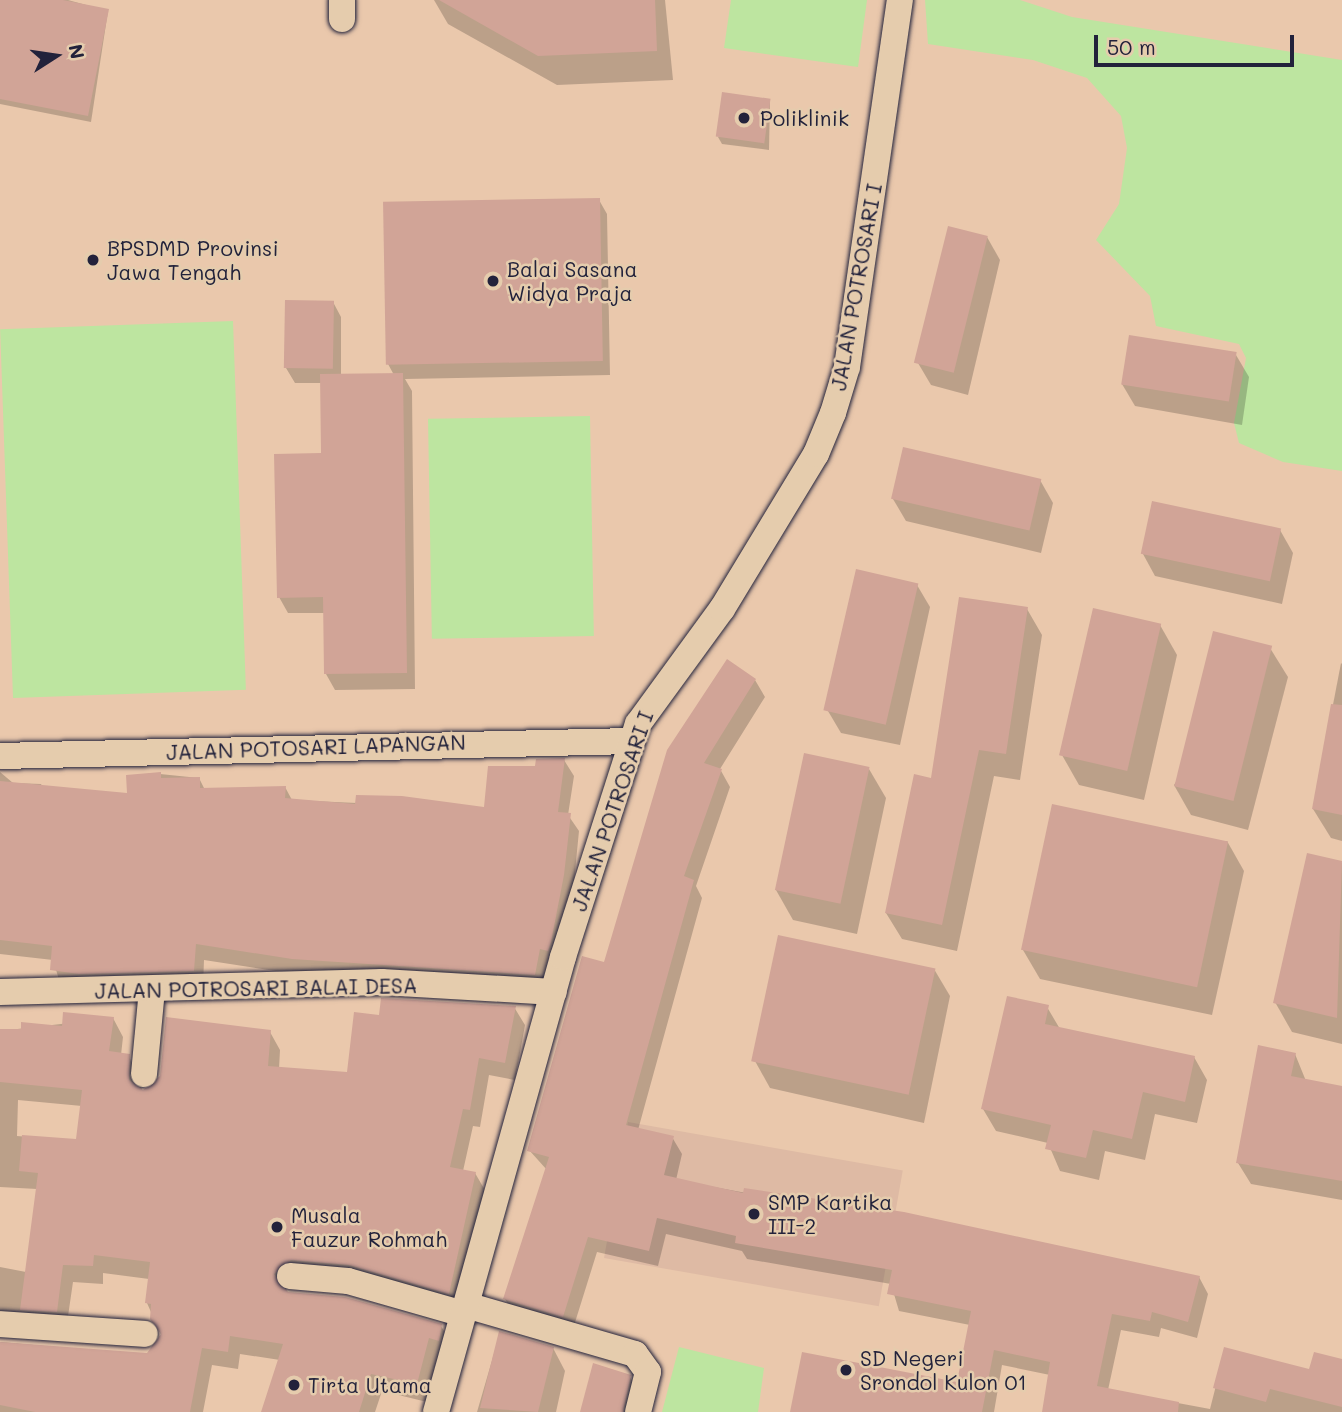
<!DOCTYPE html>
<html>
<head>
<meta charset="utf-8">
<style>
	body { margin:0 }
	#map { position:relative; width:1342px; height:1412px; overflow:hidden; background:#eac8ac; font-family:Mali,sans-serif }
	div>[style] { position:absolute }
	.built>* { inset:0; background:#debaa4; transform-origin:0 0 }
	.green>* { inset:0; background:#bde5a0; transform-origin:0 0 }
	.shadow>* { inset:0; background:#0003 }
	.building>* { inset:0; background:#d1a497; transform-origin:0 0 }
	.roads { filter:drop-shadow(0 0 2px #22223b) drop-shadow(0 0 2px #22223b) }
	.street>* { height:26px; margin:-13px; padding:0 13px; transform-origin:13px; border-radius:13px; background:#e5ccad }
	.dots>* { width:19px; height:19px; translate:-50% -50%; box-sizing:border-box; border:4px solid #e5ccad; border-radius:50% }
	span { translate:-50% -50%; white-space:nowrap; text-align:center; line-height:1.15; -webkit-text-stroke:5px #e5ccad; paint-order:stroke }
	.poi-label { font-size:21px; color:#22223b }
	.left { translate:0 -50%; text-align:left }
	.street-label { font-size:21px; color:#22223b }
	.north { position:absolute; left:21px; top:21px; width:70px; height:70px; -webkit-text-stroke:5px #e5ccad; paint-order:stroke; rotate:78deg; font-size:19px; font-weight:700; line-height:28px; text-align:center; color:#22223b }
	.north::after { content:''; display:block; margin:auto; width:24px; height:32px; background:#22223b; clip-path:polygon(50% 0,100% 100%,50% 72%,0 100%) }
	.scale { position:absolute; left:1094px; top:35px; width:200px; height:32px; box-sizing:border-box; border:4px solid #22223b; border-top:0; padding-left:9px; font-size:21px; line-height:24px; white-space:nowrap; color:#22223b; -webkit-text-stroke:5px #e5ccad; paint-order:stroke }
</style>
</head>
<body>
<div id="map">
	<div class="built">
		<i style="left:628px;top:1122px;width:279px;height:138px;rotate:10deg"></i>
	</div>
	<div class="green">
		<i style="clip-path:polygon(731px 0,867px 0,858px 67px,724px 48px)"></i>
		<i style="clip-path:polygon(925px 0,1020px 0,1072px 17px,1342px 60px,1342px 471px,1283px 462px,1239px 443px,1234px 423px,1246px 358px,1239px 344px,1156px 326px,1150px 296px,1096px 240px,1119px 204px,1127px 148px,1121px 116px,1087px 78px,1033px 60px,928px 44px)"></i>
		<i style="left:233px;top:321px;width:369px;height:233px;rotate:88deg"></i>
		<i style="left:590px;top:416px;width:220px;height:162px;rotate:89deg"></i>
		<i style="clip-path:polygon(679px 1347px,764px 1368px,758px 1412px,662px 1412px)"></i>
	</div>
	<div class="shadow">
		<i style="clip-path:polygon(0 0,68px 0,108px 11px,91px 122px,0 104px)"></i>
		<i style="clip-path:polygon(434px 0,665px 0,673px 80px,557px 85px,448px 24px)"></i>
		<i style="clip-path:polygon(770px 100px,769px 150px,722px 144px,718px 137px)"></i>
		<i style="clip-path:polygon(599px 200px,607px 214px,610px 375px,405px 379px,412px 391px,415px 689px,335px 690px,326px 674px,325px 613px,288px 613px,279px 597px,323px 455px,322px 383px,295px 383px,286px 368px,333px 302px,341px 317px,341px 376px,394px 375px,388px 364px)"></i>
		<i style="clip-path:polygon(987px 237px,1000px 260px,968px 395px,931px 385px,918px 363px)"></i>
		<i style="clip-path:polygon(1236px 355px,1249px 377px,1242px 425px,1135px 406px,1122px 384px)"></i>
		<i style="clip-path:polygon(1040px 480px,1053px 503px,1041px 553px,906px 521px,893px 499px)"></i>
		<i style="clip-path:polygon(1280px 530px,1293px 553px,1282px 604px,1155px 576px,1143px 554px)"></i>
		<i style="clip-path:polygon(917px 585px,930px 607px,900px 745px,841px 733px,828px 711px)"></i>
		<i style="clip-path:polygon(1027px 609px,1042px 635px,1020px 780px,994px 776px,957px 951px,902px 939px,886px 913px,933px 780px)"></i>
		<i style="clip-path:polygon(1160px 625px,1177px 655px,1144px 800px,1079px 785px,1062px 755px)"></i>
		<i style="clip-path:polygon(1270px 648px,1288px 677px,1248px 830px,1191px 815px,1174px 785px)"></i>
		<i style="clip-path:polygon(1341px 663px,1342px 664px,1342px 841px,1331px 838px,1313px 809px)"></i>
		<i style="clip-path:polygon(755px 680px,765px 697px,720px 769px,730px 787px,696px 886px,702px 898px,638px 1130px,672px 1137px,682px 1154px,676px 1180px,1199px 1277px,1208px 1294px,1197px 1338px,1161px 1328px,1159px 1337px,1121px 1330px,1108px 1390px,1210px 1409px,1225px 1350px,1311px 1371px,1342px 1361px,1342px 1412px,1044px 1412px,1050px 1375px,1002px 1365px,994px 1412px,792px 1412px,958px 1384px,970px 1325px,899px 1311px,891px 1284px,747px 1259px,742px 1251px,666px 1234px,658px 1266px,597px 1252px,572px 1332px,515px 1316px,505px 1299px,547px 1170px,529px 1150px,605px 964px,669px 751px)"></i>
		<i style="clip-path:polygon(564px 760px,574px 776px,568px 815px,579px 831px,573px 892px,543px 990px,302px 975px,204px 960px,203px 987px,61px 986px,53px 960px,0 954px,0 772px,13px 783px,41px 784px,44px 790px,129px 795px,160px 774px,199px 778px,205px 790px,285px 787px,292px 800px,486px 809px,536px 768px)"></i>
		<i style="clip-path:polygon(869px 769px,886px 798px,857px 934px,793px 920px,776px 890px)"></i>
		<i style="clip-path:polygon(1227px 841px,1244px 871px,1212px 1015px,1040px 979px,1023px 950px)"></i>
		<i style="clip-path:polygon(1309px 855px,1342px 863px,1342px 1044px,1292px 1032px,1275px 1002px)"></i>
		<i style="clip-path:polygon(934px 969px,950px 996px,924px 1123px,770px 1088px,755px 1061px)"></i>
		<i style="clip-path:polygon(evenodd,514px 1007px,525px 1025px,515px 1080px,489px 1075px,480px 1127px,473px 1126px,463px 1171px,475px 1173px,486px 1192px,459px 1311px,287px 1285px,286px 1293px,441px 1326px,452px 1344px,427px 1402px,382px 1391px,375px 1412px,263px 1412px,280px 1360px,240px 1354px,238px 1369px,212px 1365px,203px 1412px,0 1412px,0 1342px,147px 1355px,162px 1337px,147px 1303px,149px 1279px,103px 1273px,103px 1284px,73px 1282px,66px 1330px,0 1336px,0 1267px,26px 1272px,37px 1189px,0 1187px,0 1031px,113px 1018px,123px 1037px,121px 1055px,129px 1056px,143px 1092px,270px 1032px,280px 1050px,279px 1069px,348px 1073px,381px 1017px,514px 1007px,18px 1100px,82px 1106px,77px 1141px,17px 1136px,18px 1100px)"></i>
		<i style="clip-path:polygon(1047px 1007px,1060px 1029px,1194px 1057px,1207px 1080px,1197px 1123px,1155px 1114px,1145px 1160px,1105px 1151px,1099px 1180px,1060px 1171px,1048px 1143px,996px 1131px,983px 1109px)"></i>
		<i style="clip-path:polygon(1295px 1054px,1306px 1081px,1342px 1088px,1342px 1200px,1251px 1184px,1238px 1163px)"></i>
		<i style="clip-path:polygon(500px 1333px,553px 1348px,565px 1371px,556px 1412px,477px 1412px)"></i>
		<i style="clip-path:polygon(630px 1377px,643px 1399px,640px 1412px,582px 1412px)"></i>
	</div>
	<div class="building">
		<i style="clip-path:polygon(0 0,63px 0,109px 9px,88px 116px,0 99px)"></i>
		<i style="clip-path:polygon(439px 0,655px 0,657px 51px,538px 56px)"></i>
		<i style="left:722px;top:92px;width:49px;height:45px;rotate:8deg"></i>
		<i style="left:600px;top:198px;width:163px;height:217px;rotate:89deg"></i>
		<i style="left:948px;top:226px;width:41px;height:141px;rotate:14deg"></i>
		<i style="left:285px;top:300px;width:49px;height:68px;rotate:1deg"></i>
		<i style="left:1129px;top:335px;width:109px;height:50px;rotate:9deg"></i>
		<i style="clip-path:polygon(403px 373px,407px 673px,324px 674px,323px 597px,277px 598px,274px 454px,321px 453px,320px 374px)"></i>
		<i style="left:903px;top:447px;width:142px;height:53px;rotate:13deg"></i>
		<i style="left:1152px;top:501px;width:132px;height:54px;rotate:12deg"></i>
		<i style="left:856px;top:569px;width:64px;height:145px;rotate:13deg"></i>
		<i style="clip-path:polygon(959px 597px,1028px 607px,1006px 754px,979px 750px,942px 925px,885px 913px,914px 774px,931px 778px)"></i>
		<i style="left:1093px;top:608px;width:70px;height:151px;rotate:13deg"></i>
		<i style="left:1213px;top:631px;width:61px;height:160px;rotate:14deg"></i>
		<i style="clip-path:polygon(727px 659px,756px 679px,704px 763px,722px 769px,684px 876px,694px 880px,626px 1125px,674px 1136px,664px 1175px,743px 1193px,744px 1188px,904px 1212px,1200px 1276px,1188px 1322px,1152px 1312px,1150px 1321px,1112px 1314px,1097px 1386px,1179px 1402px,1178px 1412px,1042px 1412px,1050px 1362px,994px 1350px,982px 1412px,790px 1412px,802px 1352px,957px 1382px,971px 1311px,887px 1294px,892px 1270px,735px 1243px,736px 1236px,657px 1218px,649px 1251px,588px 1237px,563px 1317px,503px 1299px,549px 1157px,527px 1151px,582px 956px,604px 962px,667px 750px)"></i>
		<i style="clip-path:polygon(1331px 704px,1342px 705px,1342px 815px,1312px 809px)"></i>
		<i style="left:804px;top:753px;width:67px;height:140px;rotate:12deg"></i>
		<i style="clip-path:polygon(565px 758px,558px 812px,571px 813px,564px 875px,551px 942px,548px 951px,540px 949px,535px 975px,292px 959px,196px 944px,194px 971px,79px 974px,50px 970px,52px 946px,0 940px,0 781px,127px 793px,126px 775px,161px 772px,161px 778px,200px 777px,200px 788px,286px 786px,285px 798px,355px 804px,356px 795px,402px 796px,484px 807px,488px 766px,535px 766px,536px 759px)"></i>
		<i style="left:1052px;top:804px;width:180px;height:149px;rotate:12deg"></i>
		<i style="clip-path:polygon(1307px 853px,1342px 861px,1337px 1018px,1273px 1003px)"></i>
		<i style="left:778px;top:935px;width:161px;height:129px;rotate:12deg"></i>
		<i style="clip-path:polygon(1007px 996px,1049px 1005px,1045px 1024px,1195px 1056px,1185px 1102px,1143px 1092px,1132px 1139px,1093px 1130px,1086px 1158px,1045px 1149px,1051px 1125px,981px 1109px)"></i>
		<i style="clip-path:polygon(381px 998px,516px 1006px,505px 1063px,479px 1058px,470px 1110px,463px 1109px,450px 1167px,476px 1172px,449px 1294px,349px 1265px,291px 1260px,274px 1274px,288px 1292px,345px 1297px,442px 1324px,439px 1341px,429px 1338px,417px 1384px,371px 1374px,359px 1412px,261px 1412px,283px 1344px,230px 1336px,228px 1352px,202px 1348px,190px 1412px,35px 1412px,0 1405px,0 1342px,147px 1353px,161px 1334px,150px 1319px,151px 1304px,145px 1303px,150px 1262px,94px 1255px,93px 1266px,63px 1265px,57px 1312px,20px 1310px,38px 1173px,19px 1171px,22px 1135px,76px 1139px,82px 1090px,0 1082px,0 1029px,21px 1029px,21px 1022px,62px 1026px,63px 1012px,114px 1017px,109px 1051px,130px 1054px,129px 1080px,143px 1090px,160px 1076px,166px 1017px,271px 1030px,268px 1066px,347px 1072px,354px 1012px,379px 1015px)"></i>
		<i style="clip-path:polygon(1258px 1045px,1296px 1053px,1291px 1076px,1342px 1086px,1342px 1181px,1236px 1163px)"></i>
		<i style="clip-path:polygon(499px 1331px,554px 1347px,538px 1412px,480px 1408px)"></i>
		<i style="clip-path:polygon(1224px 1347px,1309px 1369px,1314px 1352px,1342px 1359px,1342px 1407px,1270px 1389px,1266px 1402px,1213px 1388px)"></i>
		<i style="clip-path:polygon(593px 1363px,631px 1375px,623px 1412px,580px 1412px)"></i>
	</div>
	<div class="roads">
		<div class="street">
			<i style="left:342px;top:19px;width:19px;rotate:-90deg"></i>
			<i style="left:0;top:756px;width:631px;rotate:-1.36deg"></i>
			<i style="left:0;top:992px;width:382px;rotate:-1.5deg"></i>
			<i style="left:382px;top:982px;width:172px;rotate:3.3deg"></i>
			<i style="left:144px;top:1074px;width:84px;rotate:-84.6deg"></i>
			<i style="left:290px;top:1276px;width:58px;rotate:4.9deg"></i>
			<i style="left:348px;top:1281px;width:120px;rotate:16deg"></i>
			<i style="left:466px;top:1305px;width:176px;rotate:16.2deg"></i>
			<i style="left:635px;top:1354px;width:22px;rotate:54deg"></i>
			<i style="left:648px;top:1372px;width:41px;rotate:104deg"></i>
			<i style="left:0;top:1324px;width:145px;rotate:3.9deg"></i>
			<i style="left:436px;top:1412px;width:472px;rotate:-74.4deg"></i>
			<i style="left:563px;top:957px;width:245px;rotate:-72.2deg"></i>
			<i style="left:638px;top:724px;width:142px;rotate:-53.9deg"></i>
			<i style="left:722px;top:609px;width:181px;rotate:-58.8deg"></i>
			<i style="left:816px;top:454px;width:44px;rotate:-67.5deg"></i>
			<i style="left:833px;top:413px;width:48px;rotate:-73.1deg"></i>
			<i style="left:847px;top:367px;width:371px;rotate:-81.8deg"></i>
		</div>
	</div>
	<div class="dots">
		<i style="left:744px;top:118px;background:#22223b"></i>
		<i style="left:93px;top:260px;background:#22223b"></i>
		<i style="left:493px;top:281px;background:#22223b"></i>
		<i style="left:754px;top:1214px;background:#22223b"></i>
		<i style="left:277px;top:1227px;background:#22223b"></i>
		<i style="left:846px;top:1370px;background:#22223b"></i>
		<i style="left:294px;top:1385px;background:#22223b"></i>
	</div>
	<div class="poi-label">
		<span class="left" style="left:760px;top:118px">Poliklinik</span>
		<span class="left" style="left:107px;top:260px">BPSDMD Provinsi<br>Jawa Tengah</span>
		<span class="left" style="left:507px;top:281px">Balai Sasana<br>Widya Praja</span>
		<span class="left" style="left:768px;top:1214px">SMP Kartika<br>III-2</span>
		<span class="left" style="left:291px;top:1227px">Musala<br>Fauzur Rohmah</span>
		<span class="left" style="left:860px;top:1370px">SD Negeri<br>Srondol Kulon 01</span>
		<span class="left" style="left:308px;top:1385px">Tirta Utama</span>
	</div>
	<div class="street-label">
		<span style="left:856px;top:287px;rotate:-80deg">JALAN POTROSARI I</span>
		<span style="left:316px;top:747px;rotate:-2deg">JALAN POTOSARI LAPANGAN</span>
		<span style="left:612px;top:811px;rotate:-71deg">JALAN POTROSARI I</span>
		<span style="left:256px;top:988px;rotate:-1deg">JALAN POTROSARI BALAI DESA</span>
	</div>
	<div class="north">N</div>
	<div class="scale">50 m</div>
</div>
</body>
</html>
